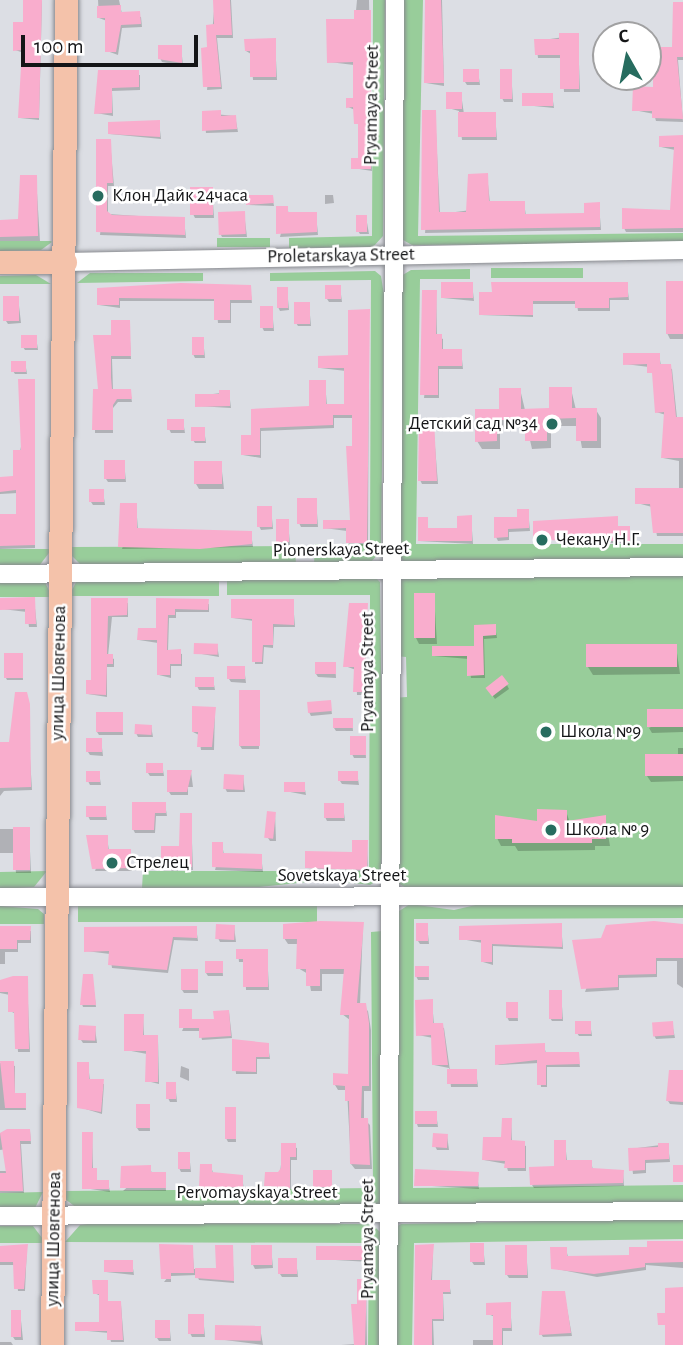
<!DOCTYPE html>
<html>
<head>
<meta charset="utf-8">
<style>
	body { margin:0 }
	#map { position:relative; width:683px; height:1345px; overflow:hidden; background:#dcdee4; font-family:"Alegreya Sans",sans-serif }
	div>[style] { position:absolute }
	.green>* { inset:0; background:#98cd9a; transform-origin:0 0 }
	.shadow>* { inset:0; background:#0003 }
	.building>* { inset:0; background:#f9adcd; transform-origin:0 0 }
	.roads { filter:drop-shadow(0 0 2px #87898e) drop-shadow(0 0 2px #87898e) }
	.minor>* { height:18px; margin:-9px; padding:0 9px; transform-origin:9px; border-radius:9px; background:#fff }
	.major>* { height:23px; margin:-11.5px; padding:0 11.5px; transform-origin:11.5px; border-radius:11.5px; background:#f4c2aa }
	.dots>* { width:19px; height:19px; translate:-50% -50%; box-sizing:border-box; border:4px solid #fff; border-radius:50% }
	span { translate:-50% -50%; white-space:nowrap; text-align:center; line-height:1.15; -webkit-text-stroke:5px #fff; paint-order:stroke }
	.street-label { font-size:19px; color:#141517 }
	.poi-label { font-size:19px; color:#141517 }
	.left { translate:0 -50%; text-align:left }
	.right { translate:-100% -50%; text-align:right }
	.north { position:absolute; left:592px; top:21px; width:70px; height:70px; box-sizing:border-box; background:#fff; border:2px solid #a1a1a2; border-radius:50%; rotate:351deg; font-size:19px; font-weight:700; line-height:28px; text-align:center; color:#141517 }
	.north::after { content:''; display:block; margin:auto; width:24px; height:32px; background:#276c5f; clip-path:polygon(50% 0,100% 100%,50% 72%,0 100%) }
	.scale { position:absolute; left:21px; top:35px; width:177px; height:32px; box-sizing:border-box; border:4px solid #141517; border-top:0; padding-left:9px; font-size:21px; line-height:24px; white-space:nowrap; color:#141517; -webkit-text-stroke:5px #fff; paint-order:stroke }
</style>
</head>
<body>
<div id="map">
	<div class="green">
		<i style="clip-path:polygon(373px 0,385px 0,383px 236px,373px 247px,289px 248px,289px 238px,372px 236px)"></i>
		<i style="clip-path:polygon(401px 0,423px 0,418px 236px,683px 233px,683px 243px,412px 245px,403px 240px)"></i>
		<i style="left:270px;top:238px;width:9px;height:53px;rotate:90deg"></i>
		<i style="clip-path:polygon(0 241px,51px 241px,52px 242px,41px 250px,0 251px)"></i>
		<i style="left:491px;top:268px;width:92px;height:10px"></i>
		<i style="clip-path:polygon(470px 269px,470px 279px,420px 279px,416px 544px,683px 544px,683px 562px,406px 563px,400px 558px,401px 276px,411px 270px)"></i>
		<i style="clip-path:polygon(375px 271px,381px 276px,384px 295px,381px 551px,370px 563px,314px 564px,315px 544px,370px 544px,371px 280px,270px 281px,270px 273px)"></i>
		<i style="clip-path:polygon(90px 273px,203px 273px,203px 281px,77px 283px)"></i>
		<i style="clip-path:polygon(36px 275px,51px 284px,0 284px,0 276px)"></i>
		<i style="clip-path:polygon(295px 546px,296px 565px,82px 566px,70px 554px,70px 547px)"></i>
		<i style="clip-path:polygon(0 549px,52px 549px,39px 566px,0 568px)"></i>
		<i style="clip-path:polygon(683px 573px,683px 887px,406px 888px,398px 883px,392px 698px,407px 697px,406px 657px,395px 656px,400px 579px)"></i>
		<i style="clip-path:polygon(227px 575px,376px 578px,380px 582px,383px 839px,380px 879px,370px 885px,328px 880px,259px 887px,142px 888px,143px 871px,369px 871px,370px 595px,227px 595px)"></i>
		<i style="clip-path:polygon(219px 577px,219px 596px,69px 596px,76px 582px)"></i>
		<i style="clip-path:polygon(0 579px,45px 582px,52px 597px,0 597px)"></i>
		<i style="clip-path:polygon(47px 871px,34px 887px,0 889px,0 872px)"></i>
		<i style="left:317px;top:902px;width:20px;height:239px;rotate:90deg"></i>
		<i style="clip-path:polygon(410px 904px,454px 910px,480px 904px,683px 904px,683px 918px,414px 919px,413px 1188px,683px 1185px,683px 1204px,399px 1205px,396px 913px)"></i>
		<i style="clip-path:polygon(0 906px,38px 909px,44px 914px,44px 924px,0 924px)"></i>
		<i style="clip-path:polygon(383px 931px,381px 1205px,77px 1208px,65px 1199px,64px 1191px,373px 1188px,371px 932px)"></i>
		<i style="clip-path:polygon(43px 1192px,34px 1210px,0 1210px,0 1193px)"></i>
		<i style="clip-path:polygon(683px 1218px,683px 1239px,414px 1243px,412px 1345px,394px 1345px,396px 1227px,401px 1224px)"></i>
		<i style="clip-path:polygon(95px 1223px,372px 1224px,382px 1234px,382px 1345px,368px 1345px,369px 1243px,65px 1242px,80px 1225px)"></i>
		<i style="clip-path:polygon(0 1226px,33px 1226px,46px 1243px,0 1243px)"></i>
	</div>
	<div class="shadow">
		<i style="clip-path:polygon(25px 0,42px 0,39px 120px,20px 118px,24px 53px,15px 50px,25px 23px)"></i>
		<i style="clip-path:polygon(98px 0,119px 0,122px 14px,141px 17px,142px 27px,122px 28px,118px 55px,107px 51px,107px 21px,99px 18px)"></i>
		<i style="clip-path:polygon(215px 0,231px 0,233px 38px,217px 38px,222px 89px,207px 90px)"></i>
		<i style="clip-path:polygon(357px 0,369px 0,372px 171px,353px 168px,360px 159px,359px 127px,355px 110px,348px 107px,355px 100px,354px 65px,329px 62px,355px 21px)"></i>
		<i style="clip-path:polygon(427px 0,442px 0,444px 86px,426px 83px)"></i>
		<i style="clip-path:polygon(683px 4px,683px 60px,678px 60px,683px 122px,656px 121px,654px 114px,634px 110px,655px 88px,673px 48px)"></i>
		<i style="clip-path:polygon(578px 35px,580px 92px,564px 92px,562px 58px,538px 58px,536px 41px)"></i>
		<i style="clip-path:polygon(275px 40px,277px 80px,253px 80px,251px 54px,246px 51px)"></i>
		<i style="clip-path:polygon(181px 47px,183px 66px,162px 62px,160px 58px)"></i>
		<i style="clip-path:polygon(511px 70px,513px 102px,504px 102px,502px 98px)"></i>
		<i style="clip-path:polygon(478px 71px,480px 85px,467px 85px,465px 82px)"></i>
		<i style="clip-path:polygon(99px 72px,140px 75px,140px 90px,112px 91px,113px 116px,96px 113px)"></i>
		<i style="clip-path:polygon(461px 94px,464px 114px,495px 113px,497px 140px,462px 140px,459px 111px,448px 108px)"></i>
		<i style="clip-path:polygon(552px 94px,554px 108px,524px 105px)"></i>
		<i style="clip-path:polygon(435px 112px,440px 214px,471px 210px,487px 175px,490px 203px,524px 203px,526px 216px,586px 215px,599px 204px,601px 230px,425px 233px)"></i>
		<i style="clip-path:polygon(204px 113px,235px 116px,238px 132px,206px 133px)"></i>
		<i style="clip-path:polygon(159px 122px,161px 139px,110px 134px)"></i>
		<i style="clip-path:polygon(683px 137px,683px 232px,626px 232px,624px 228px,672px 212px,675px 150px,661px 147px)"></i>
		<i style="clip-path:polygon(110px 141px,114px 186px,108px 186px,108px 214px,184px 219px,186px 238px,100px 235px)"></i>
		<i style="clip-path:polygon(36px 177px,40px 241px,0 241px,0 221px,19px 221px)"></i>
		<i style="clip-path:polygon(212px 189px,214px 218px,195px 218px,193px 214px)"></i>
		<i style="clip-path:polygon(325px 195px,333px 195px,334px 203px,325px 204px)"></i>
		<i style="clip-path:polygon(272px 196px,274px 206px,248px 205px)"></i>
		<i style="clip-path:polygon(287px 208px,289px 214px,316px 214px,318px 235px,280px 237px)"></i>
		<i style="clip-path:polygon(244px 213px,247px 237px,222px 237px,220px 233px)"></i>
		<i style="clip-path:polygon(366px 217px,369px 234px,360px 234px,358px 231px)"></i>
		<i style="clip-path:polygon(472px 283px,474px 301px,443px 298px)"></i>
		<i style="clip-path:polygon(683px 283px,683px 339px,670px 339px,667px 333px)"></i>
		<i style="clip-path:polygon(627px 284px,629px 300px,610px 300px,610px 311px,578px 311px,577px 304px,533px 304px,533px 317px,481px 315px,481px 294px)"></i>
		<i style="clip-path:polygon(250px 287px,252px 303px,231px 303px,231px 323px,218px 323px,216px 301px,120px 301px,120px 308px,99px 305px,99px 290px)"></i>
		<i style="clip-path:polygon(340px 287px,342px 302px,329px 302px,327px 299px)"></i>
		<i style="clip-path:polygon(287px 289px,289px 310px,280px 311px,278px 307px)"></i>
		<i style="clip-path:polygon(436px 291px,437px 336px,443px 339px,443px 351px,461px 350px,463px 369px,439px 369px,439px 398px,424px 398px)"></i>
		<i style="clip-path:polygon(18px 297px,21px 323px,8px 324px,6px 321px)"></i>
		<i style="clip-path:polygon(309px 304px,311px 326px,298px 326px,296px 323px)"></i>
		<i style="clip-path:polygon(272px 308px,274px 331px,264px 331px,262px 327px)"></i>
		<i style="clip-path:polygon(369px 311px,368px 546px,349px 546px,347px 531px,324px 528px,352px 521px,353px 418px,334px 418px,334px 428px,261px 431px,261px 458px,243px 455px,253px 437px,253px 411px,310px 408px,325px 382px,327px 406px,346px 406px,346px 371px,320px 368px,350px 357px)"></i>
		<i style="clip-path:polygon(129px 322px,131px 359px,112px 359px,113px 390px,130px 390px,132px 402px,118px 402px,113px 408px,113px 433px,95px 433px,95px 391px,100px 391px,113px 337px)"></i>
		<i style="clip-path:polygon(36px 337px,38px 350px,25px 350px,23px 347px)"></i>
		<i style="clip-path:polygon(203px 339px,205px 358px,195px 358px,193px 354px)"></i>
		<i style="clip-path:polygon(659px 354px,661px 366px,672px 369px,677px 418px,683px 418px,683px 536px,657px 536px,652px 507px,637px 503px,679px 490px,679px 461px,663px 458px,666px 415px,656px 412px,654px 376px,649px 367px,625px 364px)"></i>
		<i style="clip-path:polygon(25px 362px,27px 374px,15px 374px,13px 371px)"></i>
		<i style="clip-path:polygon(34px 381px,35px 548px,0 549px,0 516px,18px 516px,18px 493px,0 494px,0 478px,15px 477px)"></i>
		<i style="clip-path:polygon(520px 389px,525px 410px,551px 410px,571px 389px,576px 410px,596px 410px,601px 418px,601px 448px,582px 448px,578px 426px,551px 426px,551px 448px,532px 449px,527px 427px,500px 427px,500px 449px,482px 449px,477px 441px)"></i>
		<i style="clip-path:polygon(229px 392px,231px 408px,197px 406px,197px 396px)"></i>
		<i style="clip-path:polygon(183px 421px,185px 433px,171px 433px,169px 429px)"></i>
		<i style="clip-path:polygon(433px 421px,438px 484px,422px 484px,420px 480px)"></i>
		<i style="clip-path:polygon(204px 429px,206px 443px,195px 443px,193px 440px)"></i>
		<i style="clip-path:polygon(124px 462px,126px 482px,108px 482px,106px 479px)"></i>
		<i style="clip-path:polygon(221px 463px,224px 489px,199px 489px,196px 484px)"></i>
		<i style="clip-path:polygon(103px 491px,105px 505px,93px 505px,91px 502px)"></i>
		<i style="clip-path:polygon(316px 500px,318px 527px,301px 527px,299px 523px)"></i>
		<i style="clip-path:polygon(136px 504px,138px 530px,251px 533px,253px 547px,122px 549px)"></i>
		<i style="clip-path:polygon(271px 508px,273px 529px,261px 530px,259px 526px)"></i>
		<i style="clip-path:polygon(528px 510px,530px 531px,509px 532px,509px 540px,498px 541px,496px 537px)"></i>
		<i style="clip-path:polygon(471px 517px,473px 544px,419px 541px,427px 519px,428px 530px,459px 530px)"></i>
		<i style="clip-path:polygon(617px 518px,618px 528px,631px 531px,631px 544px,535px 539px)"></i>
		<i style="clip-path:polygon(288px 521px,290px 545px,280px 545px,278px 541px)"></i>
		<i style="clip-path:polygon(434px 595px,437px 644px,419px 644px,416px 638px)"></i>
		<i style="clip-path:polygon(34px 599px,37px 627px,29px 627px,27px 612px,2px 609px)"></i>
		<i style="clip-path:polygon(93px 599px,128px 603px,128px 617px,112px 617px,108px 656px,114px 659px,114px 667px,107px 667px,107px 697px,88px 694px,93px 682px)"></i>
		<i style="clip-path:polygon(158px 600px,209px 604px,209px 612px,176px 612px,176px 618px,169px 618px,168px 651px,182px 654px,182px 666px,171px 666px,171px 678px,159px 675px,158px 643px,139px 640px,158px 630px)"></i>
		<i style="clip-path:polygon(293px 601px,295px 627px,274px 627px,273px 648px,264px 647px,263px 664px,255px 664px,254px 621px,233px 618px)"></i>
		<i style="clip-path:polygon(367px 605px,365px 695px,357px 695px,356px 670px,345px 666px)"></i>
		<i style="clip-path:polygon(495px 626px,497px 638px,484px 639px,485px 678px,471px 678px,469px 659px,434px 656px,476px 648px,476px 627px)"></i>
		<i style="clip-path:polygon(217px 645px,219px 657px,196px 653px)"></i>
		<i style="clip-path:polygon(676px 646px,680px 674px,593px 675px,588px 667px)"></i>
		<i style="clip-path:polygon(22px 654px,23px 680px,7px 680px,6px 678px)"></i>
		<i style="clip-path:polygon(335px 664px,336px 678px,318px 677px,316px 674px)"></i>
		<i style="clip-path:polygon(244px 667px,246px 683px,231px 682px,229px 679px)"></i>
		<i style="clip-path:polygon(213px 679px,215px 690px,199px 690px,197px 686px)"></i>
		<i style="clip-path:polygon(507px 685px,509px 689px,495px 699px,490px 692px)"></i>
		<i style="clip-path:polygon(259px 692px,259px 749px,242px 749px,240px 746px)"></i>
		<i style="clip-path:polygon(26px 694px,32px 790px,4px 791px,0 796px,0 744px,10px 744px)"></i>
		<i style="clip-path:polygon(330px 702px,332px 714px,311px 716px,309px 712px)"></i>
		<i style="clip-path:polygon(215px 708px,214px 750px,201px 750px,199px 735px,193px 732px)"></i>
		<i style="clip-path:polygon(683px 711px,683px 732px,652px 733px,649px 728px)"></i>
		<i style="clip-path:polygon(122px 714px,123px 735px,99px 735px,97px 732px)"></i>
		<i style="clip-path:polygon(352px 720px,353px 731px,336px 731px,334px 728px)"></i>
		<i style="clip-path:polygon(151px 726px,153px 737px,138px 737px,136px 733px)"></i>
		<i style="clip-path:polygon(365px 738px,366px 758px,354px 758px,352px 754px)"></i>
		<i style="clip-path:polygon(101px 740px,103px 756px,90px 755px,88px 752px)"></i>
		<i style="clip-path:polygon(678px 748px,683px 748px,683px 781px,651px 782px,647px 776px,678px 756px)"></i>
		<i style="clip-path:polygon(162px 764px,164px 776px,150px 776px,148px 773px)"></i>
		<i style="clip-path:polygon(191px 772px,193px 787px,188px 787px,188px 795px,171px 795px,169px 792px)"></i>
		<i style="clip-path:polygon(99px 773px,101px 785px,90px 785px,88px 781px)"></i>
		<i style="clip-path:polygon(357px 773px,359px 785px,342px 784px,340px 781px)"></i>
		<i style="clip-path:polygon(243px 776px,245px 792px,227px 792px,225px 788px)"></i>
		<i style="clip-path:polygon(304px 784px,306px 795px,285px 791px)"></i>
		<i style="clip-path:polygon(165px 804px,167px 816px,156px 816px,155px 833px,135px 833px,133px 829px)"></i>
		<i style="clip-path:polygon(343px 805px,345px 821px,327px 821px,325px 817px)"></i>
		<i style="clip-path:polygon(105px 808px,107px 820px,90px 820px,88px 816px)"></i>
		<i style="clip-path:polygon(566px 811px,570px 823px,605px 817px,610px 846px,595px 846px,595px 850px,518px 851px,515px 846px,501px 846px,497px 838px)"></i>
		<i style="clip-path:polygon(275px 813px,276px 841px,270px 841px,268px 838px)"></i>
		<i style="clip-path:polygon(191px 815px,193px 870px,165px 871px,163px 867px,181px 848px)"></i>
		<i style="clip-path:polygon(0 829px,29px 829px,31px 873px,16px 873px,14px 853px,0 853px)"></i>
		<i style="clip-path:polygon(107px 837px,109px 851px,130px 851px,132px 871px,95px 871px)"></i>
		<i style="clip-path:polygon(367px 842px,368px 872px,307px 868px,353px 853px)"></i>
		<i style="clip-path:polygon(222px 844px,224px 855px,261px 855px,263px 872px,215px 870px)"></i>
		<i style="clip-path:polygon(363px 924px,360px 1005px,368px 1011px,371px 1030px,371px 1091px,364px 1091px,364px 1119px,370px 1125px,372px 1169px,355px 1169px,351px 1164px,347px 1090px,338px 1090px,335px 1085px,350px 1075px,350px 1020px,342px 1014px,345px 974px,322px 974px,322px 991px,311px 991px,308px 974px,298px 968px,298px 944px,288px 944px,284px 938px)"></i>
		<i style="clip-path:polygon(561px 924px,563px 949px,493px 946px,493px 965px,483px 962px,483px 943px,461px 939px)"></i>
		<i style="clip-path:polygon(427px 925px,429px 944px,420px 944px,418px 941px)"></i>
		<i style="clip-path:polygon(234px 926px,236px 942px,220px 942px,218px 938px)"></i>
		<i style="clip-path:polygon(683px 926px,683px 988px,677px 984px,677px 961px,657px 961px,657px 977px,619px 978px,619px 990px,585px 992px,603px 940px)"></i>
		<i style="clip-path:polygon(196px 927px,198px 941px,174px 940px,168px 973px,112px 968px,110px 954px,86px 951px)"></i>
		<i style="clip-path:polygon(0 928px,31px 931px,31px 943px,18px 943px,18px 952px,5px 952px,5px 964px,0 964px)"></i>
		<i style="clip-path:polygon(238px 951px,267px 951px,269px 990px,246px 990px,245px 962px,239px 962px)"></i>
		<i style="clip-path:polygon(222px 963px,223px 976px,208px 976px,206px 973px)"></i>
		<i style="clip-path:polygon(428px 968px,429px 980px,418px 980px,416px 976px)"></i>
		<i style="clip-path:polygon(197px 971px,198px 993px,184px 993px,182px 990px)"></i>
		<i style="clip-path:polygon(92px 976px,96px 1007px,83px 1007px,82px 1004px)"></i>
		<i style="clip-path:polygon(27px 978px,30px 1052px,18px 1052px,16px 1014px,10px 1011px,10px 995px,0 993px,0 981px)"></i>
		<i style="clip-path:polygon(561px 992px,563px 1021px,552px 1021px,550px 1018px)"></i>
		<i style="clip-path:polygon(432px 1001px,434px 1025px,444px 1028px,450px 1071px,476px 1071px,478px 1087px,451px 1087px,449px 1068px,434px 1065px,433px 1038px,418px 1035px)"></i>
		<i style="clip-path:polygon(517px 1004px,518px 1021px,509px 1021px,507px 1017px)"></i>
		<i style="clip-path:polygon(191px 1011px,192px 1021px,215px 1021px,229px 1012px,232px 1038px,202px 1040px,200px 1031px,182px 1031px)"></i>
		<i style="clip-path:polygon(143px 1016px,144px 1036px,158px 1040px,159px 1084px,147px 1081px,147px 1054px,126px 1050px)"></i>
		<i style="clip-path:polygon(590px 1023px,592px 1036px,579px 1036px,577px 1033px)"></i>
		<i style="clip-path:polygon(672px 1023px,675px 1038px,656px 1039px,654px 1035px)"></i>
		<i style="clip-path:polygon(95px 1028px,97px 1043px,83px 1043px,81px 1040px)"></i>
		<i style="clip-path:polygon(234px 1040px,268px 1045px,270px 1059px,257px 1059px,257px 1074px,236px 1074px)"></i>
		<i style="clip-path:polygon(544px 1045px,546px 1054px,578px 1054px,580px 1067px,547px 1067px,547px 1087px,541px 1087px,539px 1063px,497px 1065px)"></i>
		<i style="clip-path:polygon(0 1063px,15px 1066px,15px 1095px,25px 1095px,26px 1110px,0 1110px)"></i>
		<i style="clip-path:polygon(88px 1064px,90px 1081px,104px 1084px,102px 1114px,79px 1107px)"></i>
		<i style="clip-path:polygon(181px 1066px,189px 1069px,189px 1081px,180px 1077px)"></i>
		<i style="clip-path:polygon(683px 1072px,683px 1105px,670px 1104px,668px 1101px)"></i>
		<i style="clip-path:polygon(175px 1083px,177px 1102px,170px 1102px,168px 1098px)"></i>
		<i style="clip-path:polygon(149px 1106px,150px 1131px,139px 1131px,137px 1128px)"></i>
		<i style="clip-path:polygon(235px 1109px,236px 1142px,228px 1142px,226px 1138px)"></i>
		<i style="clip-path:polygon(436px 1113px,438px 1127px,418px 1127px,417px 1124px)"></i>
		<i style="clip-path:polygon(511px 1119px,512px 1142px,526px 1146px,526px 1171px,508px 1171px,506px 1164px,484px 1160px,503px 1139px)"></i>
		<i style="clip-path:polygon(30px 1131px,31px 1144px,21px 1144px,24px 1193px,0 1193px,0 1171px,7px 1171px,7px 1149px,0 1150px,0 1133px)"></i>
		<i style="clip-path:polygon(92px 1134px,93px 1170px,98px 1182px,108px 1182px,110px 1192px,84px 1188px)"></i>
		<i style="clip-path:polygon(447px 1135px,449px 1150px,437px 1150px,435px 1146px)"></i>
		<i style="clip-path:polygon(565px 1142px,567px 1161px,591px 1162px,593px 1170px,623px 1172px,624px 1186px,534px 1188px,532px 1185px,556px 1168px)"></i>
		<i style="clip-path:polygon(668px 1144px,670px 1162px,646px 1163px,646px 1173px,633px 1174px,630px 1149px)"></i>
		<i style="clip-path:polygon(283px 1145px,297px 1148px,297px 1160px,291px 1160px,291px 1190px,266px 1185px,280px 1174px)"></i>
		<i style="clip-path:polygon(189px 1153px,191px 1172px,181px 1172px,179px 1168px)"></i>
		<i style="clip-path:polygon(201px 1166px,211px 1166px,213px 1173px,242px 1176px,244px 1190px,203px 1191px)"></i>
		<i style="clip-path:polygon(150px 1167px,152px 1174px,165px 1174px,166px 1191px,123px 1191px)"></i>
		<i style="clip-path:polygon(331px 1172px,332px 1190px,317px 1189px,315px 1186px)"></i>
		<i style="clip-path:polygon(477px 1174px,479px 1189px,416px 1185px)"></i>
		<i style="clip-path:polygon(683px 1243px,683px 1268px,646px 1265px,646px 1270px,597px 1277px,552px 1268px,566px 1249px,568px 1257px,631px 1257px,649px 1248px)"></i>
		<i style="clip-path:polygon(483px 1245px,485px 1265px,474px 1265px,472px 1262px)"></i>
		<i style="clip-path:polygon(27px 1246px,25px 1291px,18px 1291px,15px 1265px,0 1265px,0 1247px)"></i>
		<i style="clip-path:polygon(192px 1246px,194px 1269px,218px 1269px,232px 1247px,234px 1283px,199px 1280px,197px 1275px,171px 1276px,171px 1282px,164px 1282px)"></i>
		<i style="clip-path:polygon(433px 1246px,432px 1282px,449px 1282px,451px 1294px,443px 1294px,444px 1321px,433px 1321px,434px 1345px,416px 1345px)"></i>
		<i style="clip-path:polygon(526px 1246px,528px 1278px,509px 1278px,507px 1275px)"></i>
		<i style="clip-path:polygon(271px 1247px,273px 1268px,255px 1269px,253px 1265px)"></i>
		<i style="clip-path:polygon(367px 1248px,370px 1262px,318px 1259px)"></i>
		<i style="clip-path:polygon(296px 1260px,298px 1277px,282px 1277px,280px 1274px)"></i>
		<i style="clip-path:polygon(132px 1262px,134px 1275px,106px 1272px)"></i>
		<i style="clip-path:polygon(366px 1281px,367px 1345px,341px 1345px,356px 1344px)"></i>
		<i style="clip-path:polygon(107px 1282px,108px 1302px,121px 1305px,124px 1342px,111px 1342px,109px 1333px,77px 1330px,101px 1324px,101px 1296px,94px 1293px)"></i>
		<i style="clip-path:polygon(564px 1292px,572px 1336px,543px 1337px,541px 1334px)"></i>
		<i style="clip-path:polygon(510px 1304px,512px 1331px,503px 1331px,503px 1345px,473px 1345px,473px 1340px,495px 1340px,495px 1317px,488px 1314px)"></i>
		<i style="clip-path:polygon(20px 1311px,23px 1340px,15px 1340px,13px 1337px)"></i>
		<i style="clip-path:polygon(203px 1315px,205px 1337px,192px 1337px,190px 1333px)"></i>
		<i style="clip-path:polygon(169px 1321px,171px 1341px,159px 1341px,157px 1338px)"></i>
		<i style="clip-path:polygon(260px 1328px,263px 1345px,217px 1339px)"></i>
		<i style="clip-path:polygon(0 1342px,11px 1342px,13px 1345px,0 1345px)"></i>
	</div>
	<div class="building">
		<i style="clip-path:polygon(23px 0,42px 0,39px 118px,18px 118px,22px 50px,13px 51px,13px 22px,23px 22px)"></i>
		<i style="clip-path:polygon(213px 0,230px 0,232px 35px,216px 35px,221px 87px,203px 87px,201px 48px,207px 47px,206px 25px,214px 24px)"></i>
		<i style="clip-path:polygon(425px 0,441px 0,444px 83px,424px 83px)"></i>
		<i style="clip-path:polygon(673px 2px,683px 2px,683px 57px,677px 57px,683px 119px,652px 118px,652px 111px,632px 111px,633px 86px,653px 87px,653px 47px,672px 47px)"></i>
		<i style="clip-path:polygon(121px 5px,121px 12px,140px 11px,141px 24px,121px 25px,116px 52px,105px 52px,105px 18px,97px 18px,97px 6px)"></i>
		<i style="clip-path:polygon(354px 10px,371px 10px,371px 169px,351px 169px,351px 158px,358px 158px,358px 124px,354px 124px,353px 107px,346px 108px,346px 98px,353px 98px,353px 62px,327px 63px,326px 19px,354px 19px)"></i>
		<i style="clip-path:polygon(559px 33px,579px 33px,579px 89px,560px 89px,560px 55px,535px 55px,534px 39px,559px 39px)"></i>
		<i style="clip-path:polygon(276px 38px,276px 77px,250px 77px,250px 51px,245px 51px,244px 39px)"></i>
		<i style="clip-path:polygon(158px 45px,182px 45px,182px 63px,158px 59px)"></i>
		<i style="left:463px;top:69px;width:16px;height:13px"></i>
		<i style="left:500px;top:69px;width:12px;height:30px"></i>
		<i style="clip-path:polygon(98px 70px,139px 70px,139px 87px,112px 88px,112px 113px,94px 114px)"></i>
		<i style="left:446px;top:92px;width:16px;height:17px"></i>
		<i style="left:522px;top:93px;width:31px;height:13px"></i>
		<i style="clip-path:polygon(221px 110px,221px 116px,236px 115px,237px 129px,202px 131px,202px 111px)"></i>
		<i style="clip-path:polygon(422px 110px,436px 110px,439px 212px,466px 212px,468px 174px,488px 173px,489px 201px,525px 201px,525px 214px,584px 213px,584px 203px,600px 202px,600px 227px,421px 230px)"></i>
		<i style="left:458px;top:112px;width:38px;height:25px"></i>
		<i style="clip-path:polygon(160px 120px,160px 137px,108px 134px,108px 122px)"></i>
		<i style="clip-path:polygon(683px 135px,683px 228px,622px 229px,622px 208px,670px 210px,674px 147px,659px 147px,659px 136px)"></i>
		<i style="clip-path:polygon(96px 139px,111px 139px,113px 183px,107px 183px,107px 211px,112px 215px,185px 217px,185px 235px,96px 232px)"></i>
		<i style="clip-path:polygon(20px 175px,37px 175px,38px 236px,0 237px,0 220px,18px 219px)"></i>
		<i style="left:190px;top:187px;width:23px;height:28px"></i>
		<i style="clip-path:polygon(246px 195px,273px 195px,274px 203px,246px 205px)"></i>
		<i style="clip-path:polygon(276px 206px,288px 206px,288px 212px,317px 212px,317px 232px,276px 234px)"></i>
		<i style="left:245px;top:211px;width:23px;height:27px;rotate:88deg"></i>
		<i style="left:356px;top:215px;width:11px;height:17px"></i>
		<i style="left:666px;top:281px;width:17px;height:53px"></i>
		<i style="left:441px;top:282px;width:32px;height:16px"></i>
		<i style="clip-path:polygon(491px 282px,628px 282px,628px 297px,609px 298px,609px 308px,575px 308px,575px 301px,533px 301px,533px 315px,479px 315px,479px 292px,492px 292px)"></i>
		<i style="clip-path:polygon(181px 283px,251px 285px,252px 300px,230px 300px,230px 320px,214px 320px,214px 299px,119px 298px,119px 305px,97px 305px,97px 288px)"></i>
		<i style="left:325px;top:285px;width:16px;height:14px"></i>
		<i style="left:277px;top:287px;width:11px;height:21px"></i>
		<i style="clip-path:polygon(422px 290px,437px 290px,436px 334px,442px 334px,442px 349px,462px 349px,462px 366px,438px 366px,438px 395px,420px 395px)"></i>
		<i style="left:3px;top:296px;width:16px;height:25px"></i>
		<i style="left:294px;top:302px;width:16px;height:22px"></i>
		<i style="left:260px;top:306px;width:13px;height:22px"></i>
		<i style="clip-path:polygon(370px 309px,367px 543px,346px 543px,346px 528px,323px 529px,323px 520px,350px 520px,346px 446px,352px 446px,352px 415px,333px 415px,333px 425px,260px 428px,260px 455px,241px 455px,241px 435px,251px 435px,251px 409px,309px 406px,309px 380px,326px 380px,326px 404px,344px 404px,344px 368px,318px 368px,318px 356px,348px 355px,348px 310px)"></i>
		<i style="clip-path:polygon(111px 320px,130px 320px,131px 356px,111px 356px,111px 377px,112px 389px,131px 389px,132px 399px,117px 399px,113px 405px,113px 430px,92px 430px,93px 389px,98px 389px,93px 335px,111px 335px)"></i>
		<i style="left:21px;top:335px;width:16px;height:13px"></i>
		<i style="left:192px;top:337px;width:12px;height:18px"></i>
		<i style="clip-path:polygon(623px 353px,660px 353px,660px 364px,671px 364px,676px 417px,683px 417px,683px 458px,661px 458px,664px 412px,655px 413px,652px 373px,647px 373px,647px 364px,623px 365px)"></i>
		<i style="left:11px;top:361px;width:15px;height:11px"></i>
		<i style="clip-path:polygon(18px 379px,35px 379px,35px 545px,0 546px,0 514px,16px 514px,16px 490px,0 492px,0 477px,13px 476px,13px 450px,21px 450px)"></i>
		<i style="clip-path:polygon(549px 387px,572px 387px,572px 408px,597px 408px,597px 441px,576px 441px,576px 418px,547px 419px,547px 441px,525px 441px,525px 420px,497px 420px,497px 441px,475px 442px,475px 409px,499px 409px,499px 388px,521px 388px,521px 409px,549px 408px)"></i>
		<i style="clip-path:polygon(219px 390px,230px 390px,230px 406px,195px 407px,195px 394px,219px 394px)"></i>
		<i style="left:167px;top:419px;width:17px;height:11px"></i>
		<i style="clip-path:polygon(419px 419px,434px 419px,437px 481px,418px 481px)"></i>
		<i style="left:191px;top:427px;width:14px;height:14px"></i>
		<i style="left:104px;top:460px;width:21px;height:19px"></i>
		<i style="left:194px;top:461px;width:28px;height:23px"></i>
		<i style="clip-path:polygon(635px 488px,683px 488px,683px 533px,653px 533px,650px 504px,635px 504px)"></i>
		<i style="left:89px;top:489px;width:15px;height:13px"></i>
		<i style="left:297px;top:498px;width:20px;height:26px"></i>
		<i style="clip-path:polygon(120px 503px,137px 503px,137px 528px,252px 531px,252px 544px,200px 549px,118px 547px)"></i>
		<i style="left:257px;top:506px;width:15px;height:21px"></i>
		<i style="clip-path:polygon(517px 509px,529px 509px,529px 528px,508px 529px,508px 537px,494px 538px,494px 517px,517px 517px)"></i>
		<i style="clip-path:polygon(472px 515px,472px 541px,418px 541px,418px 517px,428px 517px,428px 528px,457px 528px,457px 516px)"></i>
		<i style="clip-path:polygon(618px 516px,618px 526px,630px 526px,630px 541px,533px 540px,533px 521px)"></i>
		<i style="left:276px;top:519px;width:13px;height:23px"></i>
		<i style="left:435px;top:593px;width:45px;height:21px;rotate:90deg"></i>
		<i style="clip-path:polygon(35px 597px,36px 624px,25px 624px,25px 609px,0 610px,0 598px)"></i>
		<i style="clip-path:polygon(91px 598px,128px 598px,127px 615px,108px 616px,107px 654px,113px 654px,113px 664px,107px 664px,106px 695px,86px 694px,86px 680px,91px 680px)"></i>
		<i style="clip-path:polygon(156px 598px,209px 599px,208px 610px,175px 609px,175px 615px,168px 615px,167px 650px,181px 649px,181px 664px,170px 664px,170px 675px,157px 675px,157px 640px,137px 640px,138px 628px,156px 628px)"></i>
		<i style="clip-path:polygon(231px 599px,294px 599px,294px 625px,273px 624px,273px 645px,263px 645px,262px 662px,252px 662px,252px 619px,231px 618px)"></i>
		<i style="clip-path:polygon(349px 603px,368px 603px,364px 692px,353px 692px,354px 667px,343px 667px)"></i>
		<i style="clip-path:polygon(496px 624px,496px 635px,483px 636px,484px 675px,467px 676px,467px 656px,432px 656px,432px 646px,474px 646px,474px 625px)"></i>
		<i style="left:194px;top:643px;width:24px;height:11px;rotate:2deg"></i>
		<i style="left:586px;top:644px;width:91px;height:23px"></i>
		<i style="left:4px;top:653px;width:19px;height:25px"></i>
		<i style="left:315px;top:662px;width:21px;height:12px"></i>
		<i style="left:227px;top:666px;width:18px;height:13px"></i>
		<i style="left:502px;top:675px;width:11px;height:21px;rotate:52deg"></i>
		<i style="left:195px;top:677px;width:19px;height:10px"></i>
		<i style="left:239px;top:690px;width:21px;height:56px"></i>
		<i style="clip-path:polygon(15px 692px,27px 692px,30px 704px,31px 787px,0 788px,0 742px,9px 742px)"></i>
		<i style="left:331px;top:700px;width:11px;height:24px;rotate:85deg"></i>
		<i style="clip-path:polygon(192px 706px,216px 707px,212px 747px,197px 747px,198px 732px,192px 732px)"></i>
		<i style="left:683px;top:709px;width:18px;height:36px;rotate:90deg"></i>
		<i style="left:96px;top:712px;width:27px;height:20px"></i>
		<i style="left:333px;top:718px;width:20px;height:10px"></i>
		<i style="left:135px;top:724px;width:17px;height:10px;rotate:3deg"></i>
		<i style="left:350px;top:736px;width:16px;height:19px"></i>
		<i style="left:86px;top:738px;width:16px;height:14px"></i>
		<i style="left:683px;top:754px;width:22px;height:38px;rotate:90deg"></i>
		<i style="left:146px;top:763px;width:17px;height:10px"></i>
		<i style="clip-path:polygon(167px 770px,192px 770px,187px 792px,167px 792px)"></i>
		<i style="left:86px;top:771px;width:14px;height:11px"></i>
		<i style="left:338px;top:771px;width:20px;height:10px"></i>
		<i style="left:224px;top:774px;width:20px;height:15px;rotate:3deg"></i>
		<i style="left:284px;top:782px;width:21px;height:10px"></i>
		<i style="clip-path:polygon(132px 802px,166px 802px,166px 813px,155px 813px,154px 830px,132px 830px)"></i>
		<i style="left:324px;top:803px;width:20px;height:15px"></i>
		<i style="left:86px;top:806px;width:20px;height:11px"></i>
		<i style="clip-path:polygon(537px 809px,567px 810px,567px 821px,606px 815px,606px 839px,592px 839px,592px 843px,512px 843px,512px 839px,495px 839px,495px 815px,537px 821px)"></i>
		<i style="left:267px;top:811px;width:9px;height:27px;rotate:6deg"></i>
		<i style="clip-path:polygon(180px 813px,192px 813px,192px 867px,161px 868px,161px 846px,179px 846px)"></i>
		<i style="left:13px;top:827px;width:17px;height:43px"></i>
		<i style="clip-path:polygon(86px 835px,108px 835px,108px 849px,131px 849px,131px 868px,92px 869px)"></i>
		<i style="clip-path:polygon(352px 840px,368px 840px,367px 870px,305px 868px,305px 851px,352px 852px)"></i>
		<i style="clip-path:polygon(212px 842px,223px 842px,223px 853px,262px 854px,262px 869px,212px 867px)"></i>
		<i style="clip-path:polygon(320px 921px,364px 922px,357px 1003px,366px 1003px,369px 1023px,369px 1086px,362px 1086px,361px 1118px,368px 1118px,370px 1165px,350px 1164px,349px 1101px,345px 1101px,345px 1086px,333px 1085px,333px 1073px,348px 1074px,349px 1015px,340px 1015px,344px 969px,320px 969px,320px 986px,306px 986px,306px 969px,296px 969px,297px 939px,283px 939px,283px 924px)"></i>
		<i style="clip-path:polygon(654px 921px,683px 924px,683px 958px,656px 958px,656px 974px,618px 975px,618px 987px,581px 989px,572px 940px,601px 938px,606px 925px)"></i>
		<i style="left:428px;top:923px;width:18px;height:12px;rotate:90deg"></i>
		<i style="clip-path:polygon(562px 923px,562px 947px,492px 944px,492px 962px,481px 962px,481px 940px,459px 940px,459px 926px)"></i>
		<i style="left:216px;top:924px;width:19px;height:15px;rotate:3deg"></i>
		<i style="clip-path:polygon(0 926px,31px 926px,30px 940px,17px 940px,17px 949px,0 949px)"></i>
		<i style="clip-path:polygon(197px 926px,197px 938px,173px 937px,167px 970px,108px 965px,109px 951px,84px 952px,84px 927px)"></i>
		<i style="clip-path:polygon(236px 949px,268px 949px,268px 987px,243px 987px,243px 959px,236px 959px)"></i>
		<i style="left:205px;top:961px;width:18px;height:12px"></i>
		<i style="left:415px;top:966px;width:14px;height:11px"></i>
		<i style="left:181px;top:969px;width:17px;height:21px"></i>
		<i style="clip-path:polygon(83px 974px,93px 974px,96px 1005px,80px 1005px)"></i>
		<i style="clip-path:polygon(13px 976px,28px 976px,29px 1049px,15px 1049px,14px 1012px,8px 1012px,8px 992px,0 992px,0 980px)"></i>
		<i style="left:549px;top:990px;width:13px;height:29px"></i>
		<i style="clip-path:polygon(433px 999px,433px 1023px,443px 1023px,448px 1065px,432px 1065px,431px 1035px,416px 1036px,415px 1000px)"></i>
		<i style="left:506px;top:1002px;width:12px;height:16px"></i>
		<i style="clip-path:polygon(179px 1009px,192px 1009px,192px 1019px,214px 1019px,213px 1011px,229px 1010px,231px 1036px,199px 1038px,199px 1028px,179px 1028px)"></i>
		<i style="clip-path:polygon(124px 1014px,144px 1014px,143px 1035px,158px 1035px,158px 1082px,145px 1082px,146px 1051px,124px 1051px)"></i>
		<i style="left:575px;top:1021px;width:16px;height:13px"></i>
		<i style="left:673px;top:1021px;width:14px;height:21px;rotate:86deg"></i>
		<i style="left:79px;top:1025px;width:17px;height:15px;rotate:3deg"></i>
		<i style="clip-path:polygon(232px 1039px,269px 1043px,269px 1057px,256px 1057px,256px 1072px,232px 1071px)"></i>
		<i style="clip-path:polygon(545px 1043px,545px 1052px,579px 1052px,580px 1064px,546px 1065px,546px 1085px,537px 1085px,537px 1060px,495px 1065px,495px 1045px)"></i>
		<i style="clip-path:polygon(0 1061px,14px 1061px,15px 1093px,26px 1093px,26px 1108px,5px 1108px)"></i>
		<i style="clip-path:polygon(77px 1062px,89px 1062px,89px 1079px,104px 1079px,101px 1112px,77px 1108px)"></i>
		<i style="left:447px;top:1069px;width:30px;height:15px"></i>
		<i style="clip-path:polygon(669px 1070px,683px 1070px,683px 1102px,666px 1101px)"></i>
		<i style="left:166px;top:1082px;width:10px;height:17px"></i>
		<i style="left:136px;top:1104px;width:14px;height:24px"></i>
		<i style="left:225px;top:1107px;width:11px;height:32px"></i>
		<i style="left:437px;top:1111px;width:13px;height:22px;rotate:90deg"></i>
		<i style="clip-path:polygon(502px 1118px,512px 1118px,511px 1140px,525px 1141px,525px 1168px,504px 1168px,505px 1161px,482px 1160px,483px 1137px,501px 1137px)"></i>
		<i style="clip-path:polygon(7px 1129px,30px 1129px,31px 1141px,20px 1141px,23px 1191px,0 1191px,0 1173px,6px 1173px,0 1133px)"></i>
		<i style="clip-path:polygon(82px 1132px,93px 1132px,92px 1168px,97px 1168px,97px 1180px,109px 1180px,109px 1189px,82px 1189px)"></i>
		<i style="left:433px;top:1133px;width:15px;height:14px;rotate:4deg"></i>
		<i style="clip-path:polygon(554px 1140px,566px 1140px,566px 1160px,592px 1160px,592px 1168px,624px 1170px,623px 1183px,530px 1185px,529px 1167px,554px 1166px)"></i>
		<i style="clip-path:polygon(281px 1143px,296px 1143px,296px 1157px,290px 1157px,290px 1188px,264px 1186px,265px 1172px,278px 1172px,281px 1168px)"></i>
		<i style="clip-path:polygon(658px 1143px,669px 1143px,669px 1159px,645px 1160px,645px 1170px,629px 1171px,628px 1148px,658px 1147px)"></i>
		<i style="left:178px;top:1152px;width:12px;height:17px"></i>
		<i style="clip-path:polygon(200px 1164px,212px 1164px,212px 1172px,243px 1175px,243px 1187px,199px 1188px)"></i>
		<i style="clip-path:polygon(151px 1165px,151px 1172px,166px 1172px,166px 1188px,120px 1188px,121px 1166px)"></i>
		<i style="left:673px;top:1165px;width:10px;height:17px"></i>
		<i style="clip-path:polygon(415px 1169px,479px 1172px,478px 1186px,414px 1186px)"></i>
		<i style="left:313px;top:1170px;width:19px;height:17px"></i>
		<i style="clip-path:polygon(647px 1241px,683px 1241px,683px 1262px,645px 1263px,645px 1267px,594px 1274px,551px 1269px,550px 1247px,567px 1247px,567px 1256px,629px 1255px,629px 1247px,647px 1247px)"></i>
		<i style="left:470px;top:1243px;width:14px;height:19px"></i>
		<i style="clip-path:polygon(28px 1244px,24px 1289px,14px 1289px,13px 1262px,0 1262px,0 1246px)"></i>
		<i style="clip-path:polygon(159px 1244px,193px 1245px,194px 1273px,171px 1273px,171px 1279px,161px 1279px)"></i>
		<i style="clip-path:polygon(434px 1244px,431px 1280px,450px 1280px,450px 1292px,443px 1292px,443px 1319px,432px 1319px,432px 1345px,414px 1345px,415px 1245px)"></i>
		<i style="clip-path:polygon(215px 1245px,233px 1245px,234px 1281px,195px 1278px,195px 1268px,216px 1268px)"></i>
		<i style="left:272px;top:1245px;width:20px;height:21px;rotate:90deg"></i>
		<i style="left:505px;top:1245px;width:22px;height:30px"></i>
		<i style="left:316px;top:1246px;width:52px;height:14px"></i>
		<i style="left:278px;top:1258px;width:19px;height:16px"></i>
		<i style="left:104px;top:1260px;width:29px;height:12px"></i>
		<i style="clip-path:polygon(357px 1279px,367px 1279px,365px 1345px,354px 1345px,351px 1304px,357px 1304px)"></i>
		<i style="clip-path:polygon(92px 1280px,108px 1280px,108px 1301px,121px 1301px,123px 1340px,107px 1340px,107px 1331px,75px 1331px,75px 1322px,99px 1322px,99px 1294px,93px 1294px)"></i>
		<i style="clip-path:polygon(683px 1287px,683px 1345px,665px 1345px,665px 1325px,658px 1325px,657px 1313px,665px 1313px,665px 1288px)"></i>
		<i style="clip-path:polygon(542px 1291px,565px 1291px,571px 1333px,539px 1335px)"></i>
		<i style="clip-path:polygon(511px 1302px,511px 1328px,502px 1328px,502px 1345px,493px 1345px,493px 1315px,486px 1315px,486px 1303px)"></i>
		<i style="left:11px;top:1310px;width:10px;height:27px"></i>
		<i style="left:188px;top:1314px;width:16px;height:20px"></i>
		<i style="left:155px;top:1320px;width:15px;height:18px"></i>
		<i style="left:215px;top:1325px;width:46px;height:15px;rotate:1deg"></i>
	</div>
	<div class="roads">
		<div class="minor">
			<i style="left:65px;top:262px;width:618px;rotate:-1.11deg"></i>
			<i style="left:0;top:574px;width:683px;rotate:-0.59deg"></i>
			<i style="left:0;top:897px;width:683px;rotate:-0.08deg"></i>
			<i style="left:0;top:1216px;width:683px;rotate:-0.42deg"></i>
			<i style="left:388px;top:1345px;width:1345px;rotate:-89.7deg"></i>
		</div>
		<div class="major">
			<i style="left:0;top:262px;width:65px"></i>
			<i style="left:52px;top:1345px;width:1345px;rotate:-89.4deg"></i>
		</div>
	</div>
	<div class="dots">
		<i style="left:98px;top:196px;background:#276c5f"></i>
		<i style="left:552px;top:424px;background:#276c5f"></i>
		<i style="left:542px;top:540px;background:#276c5f"></i>
		<i style="left:546px;top:732px;background:#276c5f"></i>
		<i style="left:551px;top:830px;background:#276c5f"></i>
		<i style="left:112px;top:863px;background:#276c5f"></i>
	</div>
	<div class="street-label">
		<span style="left:372px;top:105px;rotate:-89deg">Pryamaya Street</span>
		<span style="left:341px;top:256px;rotate:-1deg">Proletarskaya Street</span>
		<span style="left:341px;top:550px;rotate:-1deg">Pionerskaya Street</span>
		<span style="left:368px;top:672px;rotate:-90deg">Pryamaya Street</span>
		<span style="left:59px;top:673px;rotate:-89deg">улица Шовгенова</span>
		<span style="left:342px;top:876px">Sovetskaya Street</span>
		<span style="left:257px;top:1193px">Pervomayskaya Street</span>
		<span style="left:54px;top:1239px;rotate:-89deg">улица Шовгенова</span>
		<span style="left:368px;top:1239px;rotate:-90deg">Pryamaya Street</span>
	</div>
	<div class="poi-label">
		<span class="left" style="left:112px;top:196px">Клон Дайк 24часа</span>
		<span class="right" style="left:538px;top:424px">Детский сад №34</span>
		<span class="left" style="left:556px;top:540px">Чекану Н.Г.</span>
		<span class="left" style="left:560px;top:732px">Школа №9</span>
		<span class="left" style="left:565px;top:830px">Школа № 9</span>
		<span class="left" style="left:126px;top:863px">Стрелец</span>
	</div>
	<div class="north">С</div>
	<div class="scale">100 m</div>
</div>
</body>
</html>
